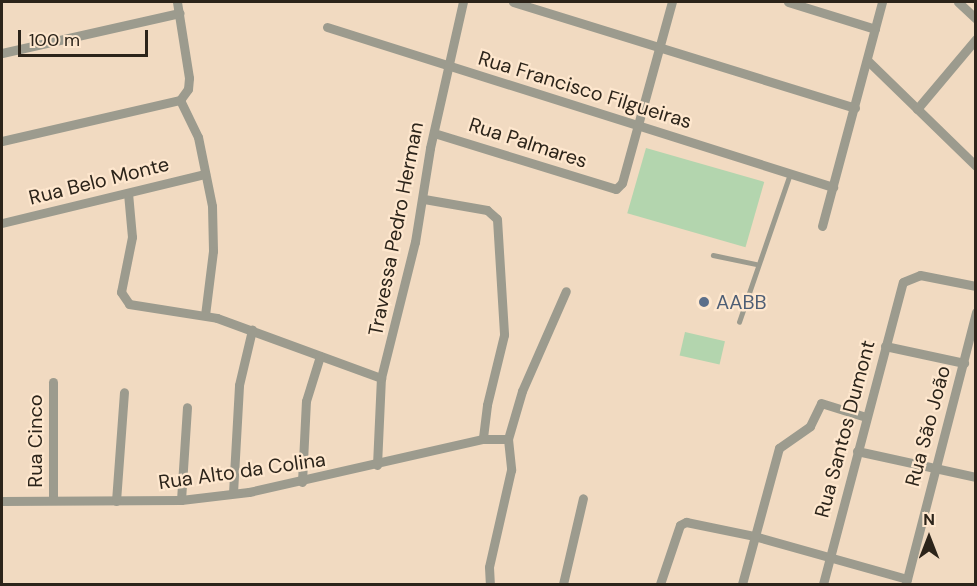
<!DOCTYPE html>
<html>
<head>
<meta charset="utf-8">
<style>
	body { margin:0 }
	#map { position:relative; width:977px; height:586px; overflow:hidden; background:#f1dac1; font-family:"DM Sans",sans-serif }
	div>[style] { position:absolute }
	.green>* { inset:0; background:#b3d5ae; transform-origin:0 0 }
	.service>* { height:4.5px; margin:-2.25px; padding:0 2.25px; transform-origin:2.25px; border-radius:2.25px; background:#9c9b8e }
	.minor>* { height:9px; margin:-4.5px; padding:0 4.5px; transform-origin:4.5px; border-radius:4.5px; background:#9c9b8e }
	.dots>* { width:16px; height:16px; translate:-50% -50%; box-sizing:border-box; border:3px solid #fee7ce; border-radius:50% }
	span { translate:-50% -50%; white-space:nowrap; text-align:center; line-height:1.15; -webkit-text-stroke:4.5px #fee7ce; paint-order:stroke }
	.street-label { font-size:20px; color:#2c241a }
	.service-label { font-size:20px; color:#4e5e75 }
	.left { translate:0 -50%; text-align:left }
	.frame { position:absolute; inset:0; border:3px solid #2c241a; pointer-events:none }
	.north { position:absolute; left:899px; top:508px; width:60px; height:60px; -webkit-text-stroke:4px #fee7ce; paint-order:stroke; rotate:0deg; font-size:16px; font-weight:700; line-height:24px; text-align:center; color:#2c241a }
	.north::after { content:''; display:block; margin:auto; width:21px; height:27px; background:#2c241a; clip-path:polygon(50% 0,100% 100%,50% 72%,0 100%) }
	.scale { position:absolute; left:18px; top:30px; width:130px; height:27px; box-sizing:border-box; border:3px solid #2c241a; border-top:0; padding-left:8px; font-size:18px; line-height:21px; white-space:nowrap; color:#2c241a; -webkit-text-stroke:4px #fee7ce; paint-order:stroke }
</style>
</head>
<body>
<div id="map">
	<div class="green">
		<i style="left:646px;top:148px;width:123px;height:68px;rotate:16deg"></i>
		<i style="left:685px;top:332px;width:41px;height:24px;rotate:13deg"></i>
	</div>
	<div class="service">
		<i style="left:713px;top:255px;width:44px;rotate:11.8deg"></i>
		<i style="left:739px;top:322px;width:157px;rotate:-71deg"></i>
	</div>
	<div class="minor">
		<i style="left:177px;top:2px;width:77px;rotate:81deg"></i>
		<i style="left:189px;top:78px;width:11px;rotate:95deg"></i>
		<i style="left:188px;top:89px;width:14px;rotate:126deg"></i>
		<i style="left:180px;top:100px;width:41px;rotate:64.1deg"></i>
		<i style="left:198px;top:137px;width:70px;rotate:78.5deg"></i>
		<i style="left:212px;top:206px;width:45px;rotate:88.7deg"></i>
		<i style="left:213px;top:251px;width:64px;rotate:97.1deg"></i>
		<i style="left:513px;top:2px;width:358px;rotate:17.2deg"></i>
		<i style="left:788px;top:2px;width:91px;rotate:17.2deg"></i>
		<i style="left:958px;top:2px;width:25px;rotate:43deg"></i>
		<i style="left:327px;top:27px;width:531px;rotate:17.55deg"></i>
		<i style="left:2px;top:53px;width:182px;rotate:-12.7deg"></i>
		<i style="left:867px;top:60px;width:152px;rotate:44.2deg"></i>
		<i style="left:917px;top:109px;width:92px;rotate:-49.9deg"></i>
		<i style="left:434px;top:133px;width:190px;rotate:17.1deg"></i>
		<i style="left:616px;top:189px;width:8px;rotate:-45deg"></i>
		<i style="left:622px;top:183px;width:188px;rotate:-74.6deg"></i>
		<i style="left:2px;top:141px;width:183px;rotate:-13deg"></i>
		<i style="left:128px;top:193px;width:44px;rotate:84.8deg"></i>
		<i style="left:132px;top:237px;width:56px;rotate:101.3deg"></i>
		<i style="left:121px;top:292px;width:14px;rotate:56deg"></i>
		<i style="left:129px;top:304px;width:89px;rotate:9deg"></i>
		<i style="left:217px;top:318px;width:175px;rotate:20.1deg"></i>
		<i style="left:424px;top:199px;width:64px;rotate:9.9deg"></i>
		<i style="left:487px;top:210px;width:13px;rotate:42deg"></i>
		<i style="left:497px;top:219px;width:116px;rotate:86.5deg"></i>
		<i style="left:504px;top:335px;width:72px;rotate:103.7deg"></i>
		<i style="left:487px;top:405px;width:34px;rotate:97deg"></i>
		<i style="left:2px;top:223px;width:209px;rotate:-13.6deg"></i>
		<i style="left:822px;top:226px;width:232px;rotate:-75deg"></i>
		<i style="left:885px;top:346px;width:81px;rotate:12.1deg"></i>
		<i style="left:508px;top:439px;width:50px;rotate:-73.7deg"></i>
		<i style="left:522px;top:391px;width:109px;rotate:-66.3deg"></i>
		<i style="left:857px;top:451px;width:122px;rotate:12.3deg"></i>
		<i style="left:377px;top:465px;width:87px;rotate:-87.4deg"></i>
		<i style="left:381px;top:378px;width:140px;rotate:-76deg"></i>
		<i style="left:415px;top:242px;width:95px;rotate:-80.9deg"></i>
		<i style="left:430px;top:148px;width:150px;rotate:-77.3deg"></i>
		<i style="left:302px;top:482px;width:81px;rotate:-87.2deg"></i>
		<i style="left:306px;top:401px;width:47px;rotate:-72.7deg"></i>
		<i style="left:233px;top:493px;width:108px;rotate:-86.8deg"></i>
		<i style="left:239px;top:385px;width:57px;rotate:-76.7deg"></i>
		<i style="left:53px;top:500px;width:118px;rotate:-90deg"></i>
		<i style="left:181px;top:500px;width:93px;rotate:-86.3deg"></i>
		<i style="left:2px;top:501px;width:179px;rotate:-0.3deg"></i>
		<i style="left:181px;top:500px;width:68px;rotate:-6.7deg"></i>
		<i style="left:249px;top:492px;width:240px;rotate:-12.8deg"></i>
		<i style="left:483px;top:439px;width:25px"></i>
		<i style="left:508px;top:439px;width:31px;rotate:84deg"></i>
		<i style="left:511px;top:470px;width:99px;rotate:102.8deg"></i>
		<i style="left:489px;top:567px;width:17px;rotate:87deg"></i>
		<i style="left:116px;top:501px;width:109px;rotate:-85.8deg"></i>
		<i style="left:906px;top:583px;width:280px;rotate:-75.5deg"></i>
		<i style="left:563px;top:584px;width:88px;rotate:-76.9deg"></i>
		<i style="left:660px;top:584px;width:62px;rotate:-71.3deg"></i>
		<i style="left:680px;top:525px;width:7px;rotate:-27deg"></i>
		<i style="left:686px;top:522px;width:69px;rotate:11.6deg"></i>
		<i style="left:754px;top:536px;width:159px;rotate:15.7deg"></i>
		<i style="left:742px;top:584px;width:141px;rotate:-74.8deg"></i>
		<i style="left:779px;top:448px;width:38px;rotate:-35deg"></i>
		<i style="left:810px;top:426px;width:25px;rotate:-64deg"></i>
		<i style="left:821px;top:403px;width:47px;rotate:17.3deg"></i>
		<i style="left:823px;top:584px;width:312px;rotate:-75.2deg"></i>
		<i style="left:903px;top:282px;width:18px;rotate:-22deg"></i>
		<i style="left:920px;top:275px;width:57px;rotate:11.1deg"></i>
	</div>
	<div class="dots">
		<i style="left:704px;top:302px;background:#5c6f8a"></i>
	</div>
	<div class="street-label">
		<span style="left:585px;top:90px;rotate:17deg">Rua Francisco Filgueiras</span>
		<span style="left:528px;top:143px;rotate:18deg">Rua Palmares</span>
		<span style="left:99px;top:181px;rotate:-14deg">Rua Belo Monte</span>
		<span style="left:396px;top:229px;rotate:-79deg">Travessa Pedro Herman</span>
		<span style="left:928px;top:426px;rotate:-75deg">Rua São João</span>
		<span style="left:845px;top:429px;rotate:-75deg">Rua Santos Dumont</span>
		<span style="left:35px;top:441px;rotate:-90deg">Rua Cinco</span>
		<span style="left:242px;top:471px;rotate:-8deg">Rua Alto da Colina</span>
	</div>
	<div class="service-label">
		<span class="left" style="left:716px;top:302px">AABB</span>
	</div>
	<div class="frame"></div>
	<div class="north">N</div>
	<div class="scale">100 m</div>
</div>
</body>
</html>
